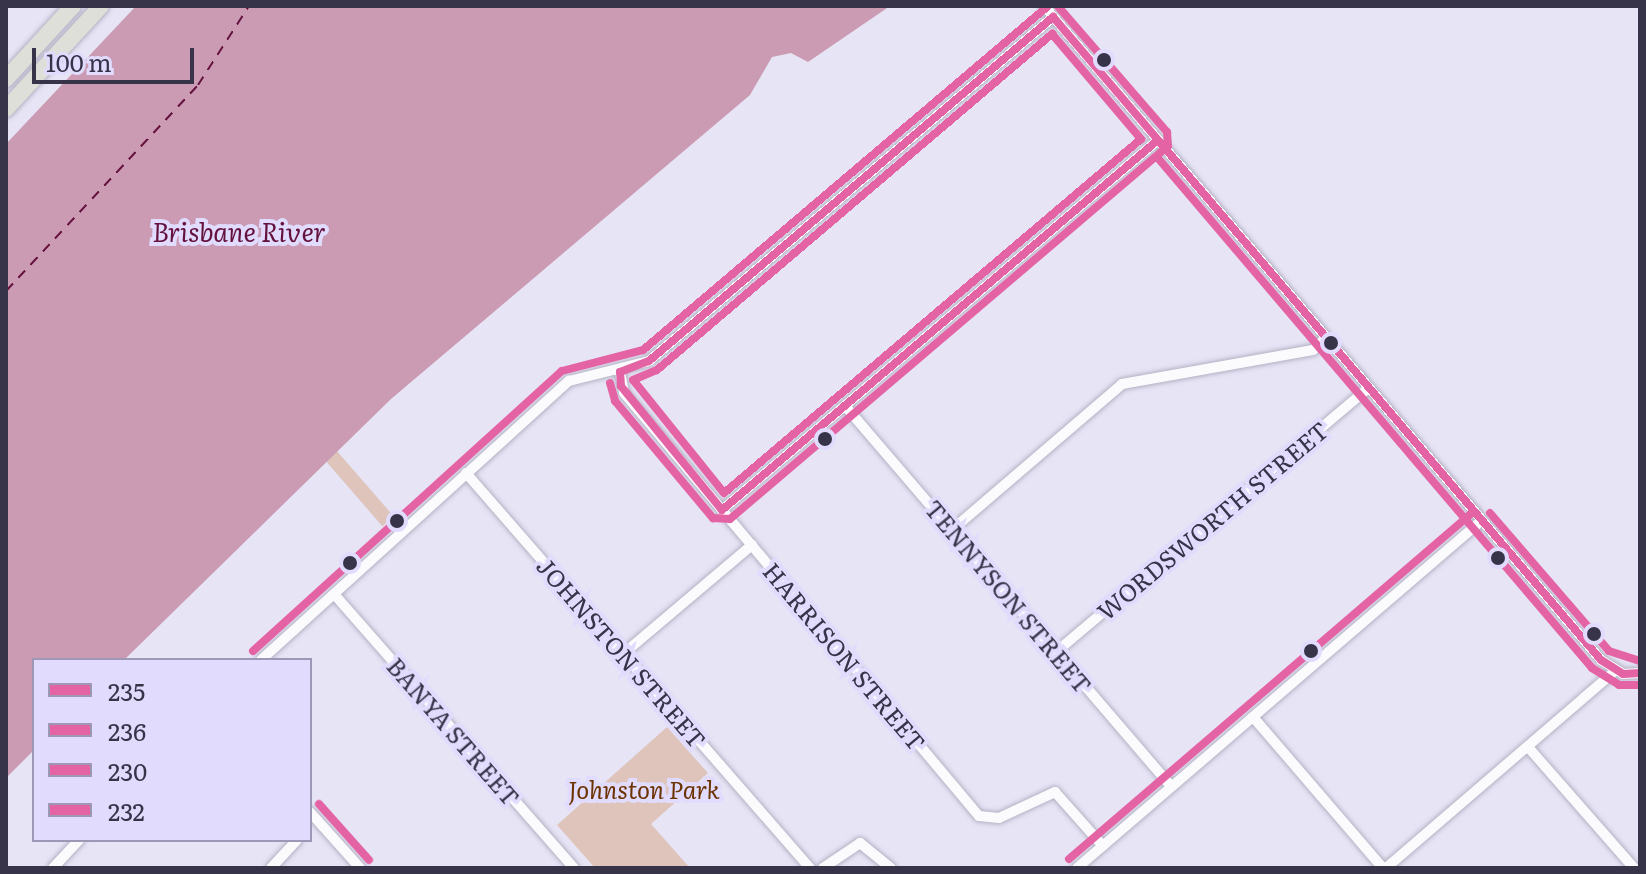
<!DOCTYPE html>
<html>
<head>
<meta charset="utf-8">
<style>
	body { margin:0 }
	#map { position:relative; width:1646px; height:874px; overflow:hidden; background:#e6e4f5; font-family:Literata,serif }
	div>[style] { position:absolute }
	.green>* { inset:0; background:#dec4bb; transform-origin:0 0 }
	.water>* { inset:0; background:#cb9ab3 }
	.ferry>* { height:2px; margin-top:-1px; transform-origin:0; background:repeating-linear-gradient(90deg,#64113e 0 10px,transparent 0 18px) }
	.roads { filter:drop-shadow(0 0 2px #b4b2c4) drop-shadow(0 0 2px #b4b2c4) }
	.minor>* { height:10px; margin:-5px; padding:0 5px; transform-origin:5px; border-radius:5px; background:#fbfbfe }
	.highway>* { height:16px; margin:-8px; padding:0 8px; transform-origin:8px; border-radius:8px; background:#dedfd8 }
	.bus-1>* { height:8px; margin:-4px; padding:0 4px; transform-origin:4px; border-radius:4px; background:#e463a4 }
	.bus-2>* { height:8px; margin:-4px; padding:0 4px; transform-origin:4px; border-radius:4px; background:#e463a4 }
	.bus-3>* { height:8px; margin:-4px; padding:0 4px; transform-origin:4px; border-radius:4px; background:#e463a4 }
	.bus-4>* { height:8px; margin:-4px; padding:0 4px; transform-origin:4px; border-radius:4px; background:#e463a4 }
	.dots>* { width:22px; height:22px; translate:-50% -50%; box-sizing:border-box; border:4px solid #e1dcfd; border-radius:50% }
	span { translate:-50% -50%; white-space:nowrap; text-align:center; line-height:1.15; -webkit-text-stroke:8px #e1dcfd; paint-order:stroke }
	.street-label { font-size:24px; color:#373349 }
	.park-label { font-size:24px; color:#6c3200; font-style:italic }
	.water-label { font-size:26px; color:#64113e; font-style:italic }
	.frame { position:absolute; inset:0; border:8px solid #373349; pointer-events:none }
	.legend { position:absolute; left:32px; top:658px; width:280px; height:184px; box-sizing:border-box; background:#e1dcfd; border:2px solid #9d98b5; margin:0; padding:10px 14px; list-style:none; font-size:24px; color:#373349 }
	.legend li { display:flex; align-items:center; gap:16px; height:40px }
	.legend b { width:40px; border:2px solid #9d98b5 }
	.scale { position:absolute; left:32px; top:48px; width:162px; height:36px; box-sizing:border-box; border:4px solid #373349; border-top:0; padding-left:10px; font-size:24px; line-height:28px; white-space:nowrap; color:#373349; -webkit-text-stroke:6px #e1dcfd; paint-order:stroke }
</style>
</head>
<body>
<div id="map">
	<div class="green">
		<i style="left:336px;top:450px;width:88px;height:15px;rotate:49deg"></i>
		<i style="clip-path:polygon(667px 727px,708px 773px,651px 824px,690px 868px,595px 868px,557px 825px)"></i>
	</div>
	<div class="water">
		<i style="clip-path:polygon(136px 6px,890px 6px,808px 62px,791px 53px,772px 57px,750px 95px,391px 399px,124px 660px,34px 660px,34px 750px,6px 778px,6px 144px)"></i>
	</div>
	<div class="ferry">
		<i style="left:6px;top:291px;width:282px;rotate:-47deg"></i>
		<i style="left:198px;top:85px;width:94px;rotate:-57.2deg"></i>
	</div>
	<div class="roads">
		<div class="minor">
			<i style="left:1044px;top:6px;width:859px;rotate:49.58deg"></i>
			<i style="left:1601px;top:660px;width:26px;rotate:32deg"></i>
			<i style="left:1623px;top:674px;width:17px;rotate:-3deg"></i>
			<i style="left:620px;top:372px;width:21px;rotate:79deg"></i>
			<i style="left:624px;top:393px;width:552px;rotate:50deg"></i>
			<i style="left:979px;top:816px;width:20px;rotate:6deg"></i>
			<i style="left:999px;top:818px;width:62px;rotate:-24.9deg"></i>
			<i style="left:1055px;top:792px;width:72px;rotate:48.4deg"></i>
			<i style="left:846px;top:407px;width:499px;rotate:49.4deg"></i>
			<i style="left:466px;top:473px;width:524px;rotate:48.95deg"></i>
			<i style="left:722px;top:510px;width:572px;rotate:-40.32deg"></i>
			<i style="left:953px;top:529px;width:223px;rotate:-40.6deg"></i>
			<i style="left:1122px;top:384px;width:194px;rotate:-10.1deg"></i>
			<i style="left:1313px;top:350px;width:18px;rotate:-43deg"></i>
			<i style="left:334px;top:594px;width:364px;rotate:48.8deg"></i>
			<i style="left:1056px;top:652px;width:409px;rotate:-40.2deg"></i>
			<i style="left:623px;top:654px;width:169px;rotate:-40.2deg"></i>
			<i style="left:261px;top:660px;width:416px;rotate:-42.2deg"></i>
			<i style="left:569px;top:381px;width:82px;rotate:-14deg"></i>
			<i style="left:649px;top:361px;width:531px;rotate:-40.41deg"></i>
			<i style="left:1253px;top:717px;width:199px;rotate:49.3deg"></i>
			<i style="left:1528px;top:747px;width:161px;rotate:48.8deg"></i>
			<i style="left:310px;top:812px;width:75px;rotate:48.2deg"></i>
			<i style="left:53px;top:868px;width:38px;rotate:-47deg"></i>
			<i style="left:271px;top:868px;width:38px;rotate:-47deg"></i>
			<i style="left:823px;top:868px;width:45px;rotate:-34deg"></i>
			<i style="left:860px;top:843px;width:40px;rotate:39deg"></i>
			<i style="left:1077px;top:868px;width:533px;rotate:-40.66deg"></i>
			<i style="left:1386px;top:868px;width:302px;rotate:-40.7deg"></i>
		</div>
		<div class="highway">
			<i style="left:6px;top:79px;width:99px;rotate:-47.5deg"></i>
			<i style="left:6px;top:109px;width:140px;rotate:-47.3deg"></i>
		</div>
	</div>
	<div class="bus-1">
		<i style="left:1053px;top:17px;width:162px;rotate:49.5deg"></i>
		<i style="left:1158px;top:140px;width:572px;rotate:139.68deg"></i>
		<i style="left:722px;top:510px;width:160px;rotate:-129.2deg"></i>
		<i style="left:621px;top:386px;width:14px;rotate:-94deg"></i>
		<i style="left:620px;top:372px;width:31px;rotate:-21deg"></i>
		<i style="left:649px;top:361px;width:531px;rotate:-40.41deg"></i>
		<i style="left:1158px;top:140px;width:683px;rotate:49.57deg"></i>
		<i style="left:1601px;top:660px;width:26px;rotate:32deg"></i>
		<i style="left:1623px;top:674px;width:17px;rotate:-3deg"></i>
	</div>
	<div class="bus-2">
		<i style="left:1052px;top:34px;width:138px;rotate:49.7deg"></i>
		<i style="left:1141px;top:139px;width:547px;rotate:139.67deg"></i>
		<i style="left:724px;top:493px;width:145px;rotate:-128.8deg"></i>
		<i style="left:633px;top:380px;width:26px;rotate:-23deg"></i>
		<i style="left:657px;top:370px;width:519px;rotate:-40.39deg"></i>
		<i style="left:1157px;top:157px;width:671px;rotate:49.59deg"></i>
		<i style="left:1592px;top:668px;width:32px;rotate:32deg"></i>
		<i style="left:1619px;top:685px;width:21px"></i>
	</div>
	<div class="bus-3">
		<i style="left:610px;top:383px;width:19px;rotate:74deg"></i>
		<i style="left:615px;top:401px;width:153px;rotate:50.1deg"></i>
		<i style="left:713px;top:518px;width:17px;rotate:3deg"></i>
		<i style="left:730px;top:519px;width:575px;rotate:-40.42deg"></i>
		<i style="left:1168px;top:146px;width:14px;rotate:-94deg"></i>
		<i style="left:1167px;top:132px;width:167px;rotate:-130.9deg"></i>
		<i style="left:253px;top:651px;width:417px;rotate:-42.2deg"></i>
		<i style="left:562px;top:371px;width:84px;rotate:-14.5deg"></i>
		<i style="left:643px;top:350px;width:531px;rotate:-40.34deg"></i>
		<i style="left:319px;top:804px;width:75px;rotate:48.2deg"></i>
	</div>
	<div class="bus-4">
		<i style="left:1490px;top:513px;width:182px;rotate:49.2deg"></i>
		<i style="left:1609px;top:651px;width:32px;rotate:18deg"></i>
		<i style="left:1069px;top:859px;width:533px;rotate:-40.66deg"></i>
	</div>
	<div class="dots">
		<i style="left:1104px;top:60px;background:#373349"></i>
		<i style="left:1331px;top:343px;background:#373349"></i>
		<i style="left:825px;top:439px;background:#373349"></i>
		<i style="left:397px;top:521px;background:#373349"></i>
		<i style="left:1498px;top:558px;background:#373349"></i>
		<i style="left:350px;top:563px;background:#373349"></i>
		<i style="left:1594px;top:634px;background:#373349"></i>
		<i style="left:1311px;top:651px;background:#373349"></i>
	</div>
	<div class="street-label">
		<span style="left:1212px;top:520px;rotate:-40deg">WORDSWORTH STREET</span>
		<span style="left:1009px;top:596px;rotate:50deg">TENNYSON STREET</span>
		<span style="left:622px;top:652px;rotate:49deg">JOHNSTON STREET</span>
		<span style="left:845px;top:656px;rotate:50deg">HARRISON STREET</span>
		<span style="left:454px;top:731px;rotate:49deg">BANYA STREET</span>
	</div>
	<div class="park-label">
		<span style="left:644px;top:789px">Johnston Park</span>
	</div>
	<div class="water-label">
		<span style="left:239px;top:231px">Brisbane River</span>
	</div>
	<div class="frame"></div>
	<ul class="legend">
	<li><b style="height:10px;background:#e463a4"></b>235</li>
	<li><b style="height:10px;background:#e463a4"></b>236</li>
	<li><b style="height:10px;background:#e463a4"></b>230</li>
	<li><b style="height:10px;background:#e463a4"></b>232</li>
	</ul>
	<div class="scale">100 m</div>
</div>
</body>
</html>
